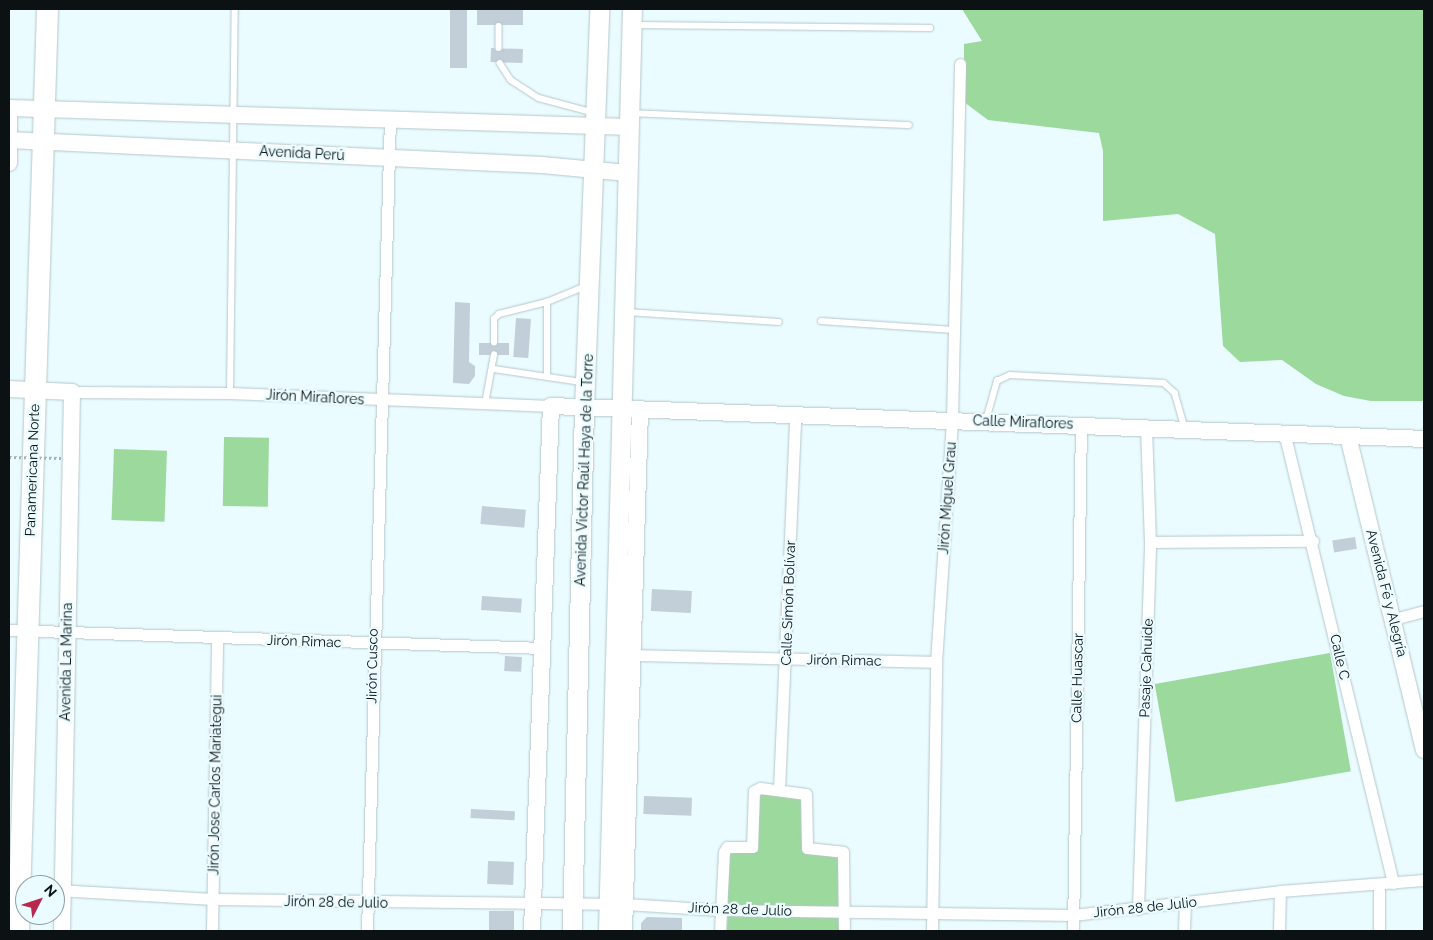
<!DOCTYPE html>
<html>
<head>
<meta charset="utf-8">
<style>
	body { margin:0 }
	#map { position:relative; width:1433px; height:940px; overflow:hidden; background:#eafcff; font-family:Raleway,sans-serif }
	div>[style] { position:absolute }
	.green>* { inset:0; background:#9cd99c; transform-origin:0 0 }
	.building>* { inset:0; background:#c2ced8; transform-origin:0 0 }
	.roads { filter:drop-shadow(0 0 1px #b6c7ca) drop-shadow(0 0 1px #b6c7ca) }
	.lane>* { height:5.5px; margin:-2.75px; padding:0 2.75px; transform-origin:2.75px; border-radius:2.75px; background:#fff }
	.street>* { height:11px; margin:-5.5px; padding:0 5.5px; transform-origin:5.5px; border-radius:5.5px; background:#fff }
	.secondary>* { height:16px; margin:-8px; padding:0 8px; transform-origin:8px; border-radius:8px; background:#fff }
	.primary>* { height:19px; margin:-9.5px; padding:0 9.5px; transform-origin:9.5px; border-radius:9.5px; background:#fff }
	.highway>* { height:21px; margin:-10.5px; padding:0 10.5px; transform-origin:10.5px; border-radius:10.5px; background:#fff }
	.path-bridge>* { height:2.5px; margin-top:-1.25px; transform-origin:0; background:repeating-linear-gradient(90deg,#a5b3b6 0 2.5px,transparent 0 5px) }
	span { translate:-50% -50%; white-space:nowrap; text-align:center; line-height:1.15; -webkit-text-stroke:4.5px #eafcff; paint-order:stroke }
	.street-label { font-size:14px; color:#0c1213 }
	.frame { position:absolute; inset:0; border:10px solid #0c1213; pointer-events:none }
	.north { position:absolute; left:15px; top:875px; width:50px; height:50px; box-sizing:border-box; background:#eafcff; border:1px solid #919ea1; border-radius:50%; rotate:49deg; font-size:14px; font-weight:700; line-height:20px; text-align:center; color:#0c1213 }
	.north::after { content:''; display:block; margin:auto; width:18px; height:22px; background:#b9284c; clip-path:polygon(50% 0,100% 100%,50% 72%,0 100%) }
</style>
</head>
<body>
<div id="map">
	<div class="green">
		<i style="clip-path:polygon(962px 9px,1424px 9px,1424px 401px,1371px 401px,1344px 396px,1316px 384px,1282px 360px,1240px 362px,1223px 346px,1215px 234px,1178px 214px,1103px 221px,1103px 151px,1099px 133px,988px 120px,964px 102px,964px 44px,982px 41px)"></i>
		<i style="left:224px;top:437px;width:45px;height:69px;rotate:1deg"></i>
		<i style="left:114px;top:449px;width:53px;height:71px;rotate:2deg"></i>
		<i style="left:1330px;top:653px;width:120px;height:178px;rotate:80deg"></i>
		<i style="clip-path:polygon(760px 793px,802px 795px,802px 852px,840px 855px,840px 931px,727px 931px,729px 853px,758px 852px)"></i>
	</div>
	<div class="building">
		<i style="left:477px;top:9px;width:46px;height:16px"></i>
		<i style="left:450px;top:10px;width:17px;height:58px"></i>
		<i style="left:491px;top:48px;width:32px;height:14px;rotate:2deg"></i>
		<i style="clip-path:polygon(455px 302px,470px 303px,469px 362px,475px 366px,475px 376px,469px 384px,453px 383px)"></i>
		<i style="left:516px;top:318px;width:15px;height:39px;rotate:4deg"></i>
		<i style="left:479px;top:343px;width:30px;height:12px"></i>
		<i style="left:482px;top:506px;width:44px;height:18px;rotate:5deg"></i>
		<i style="left:1355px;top:537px;width:12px;height:23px;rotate:81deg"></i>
		<i style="left:652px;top:589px;width:40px;height:22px;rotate:3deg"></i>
		<i style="left:482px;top:596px;width:40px;height:14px;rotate:4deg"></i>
		<i style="left:505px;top:656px;width:17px;height:15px;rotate:3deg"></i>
		<i style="left:644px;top:796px;width:48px;height:18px;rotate:2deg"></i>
		<i style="left:471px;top:809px;width:44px;height:9px;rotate:3deg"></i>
		<i style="left:488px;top:861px;width:26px;height:23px;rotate:2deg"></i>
		<i style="left:489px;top:911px;width:25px;height:20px"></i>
		<i style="clip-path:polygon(647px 917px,682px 918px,682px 931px,641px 931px,641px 923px)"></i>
	</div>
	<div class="roads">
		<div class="lane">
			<i style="left:634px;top:25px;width:296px;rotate:0.6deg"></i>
			<i style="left:499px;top:26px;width:22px;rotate:90deg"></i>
			<i style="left:500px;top:63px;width:20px;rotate:57deg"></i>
			<i style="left:511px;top:80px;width:33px;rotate:33deg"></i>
			<i style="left:539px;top:98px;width:54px;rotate:15.1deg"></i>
			<i style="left:632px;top:113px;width:277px;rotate:2.5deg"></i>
			<i style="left:627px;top:312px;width:152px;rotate:3.8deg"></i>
			<i style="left:821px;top:321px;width:133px;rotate:3.9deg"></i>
			<i style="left:494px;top:343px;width:24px;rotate:-90deg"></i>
			<i style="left:494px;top:319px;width:7px;rotate:-45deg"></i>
			<i style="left:499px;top:314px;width:49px;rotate:-14deg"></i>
			<i style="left:547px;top:302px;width:42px;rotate:-22.3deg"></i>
			<i style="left:494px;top:369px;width:88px;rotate:8.5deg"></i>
			<i style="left:547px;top:377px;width:75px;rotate:-90deg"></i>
			<i style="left:230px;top:393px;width:384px;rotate:-89.3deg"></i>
			<i style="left:485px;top:404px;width:50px;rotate:-79.6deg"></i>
			<i style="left:986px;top:420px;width:41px;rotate:-74.2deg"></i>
			<i style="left:997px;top:381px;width:14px;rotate:-25deg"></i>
			<i style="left:1010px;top:375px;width:154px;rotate:3deg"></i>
			<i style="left:1164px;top:383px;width:15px;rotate:42deg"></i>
			<i style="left:1175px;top:393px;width:36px;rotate:74deg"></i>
		</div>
		<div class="street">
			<i style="left:72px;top:392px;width:158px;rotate:0.4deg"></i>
			<i style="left:230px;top:393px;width:321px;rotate:2.3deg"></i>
			<i style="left:1284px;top:432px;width:464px;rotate:76.4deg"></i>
			<i style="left:1150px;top:542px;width:163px;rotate:-0.4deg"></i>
			<i style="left:1394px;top:619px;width:31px;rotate:-15deg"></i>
			<i style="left:9px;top:630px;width:533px;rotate:1.93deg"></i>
			<i style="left:632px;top:655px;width:304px;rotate:1.3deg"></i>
			<i style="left:779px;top:789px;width:373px;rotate:-87.5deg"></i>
			<i style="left:57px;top:890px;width:156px;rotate:3.3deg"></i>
			<i style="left:213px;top:899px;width:412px;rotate:0.7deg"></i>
			<i style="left:625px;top:904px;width:96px;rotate:3.6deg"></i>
			<i style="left:721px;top:910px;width:352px;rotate:0.8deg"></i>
			<i style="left:1073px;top:915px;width:208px;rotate:-6.6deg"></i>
			<i style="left:1280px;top:891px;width:144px;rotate:-4.4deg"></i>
			<i style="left:1138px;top:909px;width:367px;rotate:-88.1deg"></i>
			<i style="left:1150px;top:542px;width:115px;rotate:-92deg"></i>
			<i style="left:212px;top:931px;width:293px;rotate:-89deg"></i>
			<i style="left:367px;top:931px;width:812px;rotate:-88.38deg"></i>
			<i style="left:720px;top:931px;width:79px;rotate:-87.1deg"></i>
			<i style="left:724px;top:852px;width:6px;rotate:-59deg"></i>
			<i style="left:727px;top:847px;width:25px"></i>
			<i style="left:752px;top:847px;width:56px;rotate:-88deg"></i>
			<i style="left:754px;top:791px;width:7px;rotate:-27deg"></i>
			<i style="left:760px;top:788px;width:46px;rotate:7.4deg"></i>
			<i style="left:806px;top:794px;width:54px;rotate:88.9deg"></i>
			<i style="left:807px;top:848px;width:36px;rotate:6deg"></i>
			<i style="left:843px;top:852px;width:79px;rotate:89.3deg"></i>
			<i style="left:932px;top:931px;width:269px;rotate:-89.1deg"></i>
			<i style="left:936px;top:662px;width:244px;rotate:-86.2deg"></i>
			<i style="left:952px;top:419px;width:355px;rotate:-88.7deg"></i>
			<i style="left:1073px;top:931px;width:507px;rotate:-89.1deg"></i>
			<i style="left:1184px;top:931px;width:28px;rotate:-88deg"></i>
			<i style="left:1279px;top:931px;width:40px;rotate:-88.6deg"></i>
			<i style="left:1379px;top:931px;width:46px;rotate:-90deg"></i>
		</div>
		<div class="secondary">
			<i style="left:9px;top:108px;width:621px;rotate:1.75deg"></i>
			<i style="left:9px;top:140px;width:534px;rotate:2.69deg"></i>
			<i style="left:542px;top:165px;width:86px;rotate:5.3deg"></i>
			<i style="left:9px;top:163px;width:55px;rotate:-90deg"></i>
			<i style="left:9px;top:389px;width:63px;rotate:2.7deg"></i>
			<i style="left:72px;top:392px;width:539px;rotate:91.06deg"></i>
			<i style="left:1348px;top:436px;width:323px;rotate:76.4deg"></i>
			<i style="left:532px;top:931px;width:525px;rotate:-87.93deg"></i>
			<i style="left:551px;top:406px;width:874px;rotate:2.16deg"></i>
			<i style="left:624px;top:931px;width:522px;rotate:-88.24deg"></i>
		</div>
		<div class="primary">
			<i style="left:572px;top:931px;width:523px;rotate:-88.69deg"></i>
			<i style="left:584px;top:408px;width:399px;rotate:-87.8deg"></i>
			<i style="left:608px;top:931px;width:922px;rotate:-88.51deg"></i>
		</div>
		<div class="highway">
			<i style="left:18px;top:931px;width:922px;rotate:-88.2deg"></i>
		</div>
	</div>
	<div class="path-bridge">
		<i style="left:9px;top:457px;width:52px;rotate:1.1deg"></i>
	</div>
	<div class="street-label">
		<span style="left:302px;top:153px;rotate:3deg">Avenida Perú</span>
		<span style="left:315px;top:397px;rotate:3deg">Jirón Miraflores</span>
		<span style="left:1023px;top:422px;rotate:2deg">Calle Miraflores</span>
		<span style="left:32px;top:470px;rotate:-88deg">Panamericana Norte</span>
		<span style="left:584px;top:470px;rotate:-88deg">Avenida Victor Raúl Haya de la Torre</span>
		<span style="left:947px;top:498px;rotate:-86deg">Jirón Miguel Grau</span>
		<span style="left:1387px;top:593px;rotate:76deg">Avenida Fé y Alegría</span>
		<span style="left:788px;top:603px;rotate:-88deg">Calle Simón Bolívar</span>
		<span style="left:304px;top:641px;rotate:2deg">Jirón Rimac</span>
		<span style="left:1340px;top:657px;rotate:77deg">Calle C</span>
		<span style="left:844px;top:660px;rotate:1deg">Jirón Rimac</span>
		<span style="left:66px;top:662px;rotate:-89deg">Avenida La Marina</span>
		<span style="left:372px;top:666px;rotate:-89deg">Jirón Cusco</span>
		<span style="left:1146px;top:668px;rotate:-88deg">Pasaje Cahuide</span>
		<span style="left:1077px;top:678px;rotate:-89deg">Calle Huascar</span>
		<span style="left:215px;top:785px;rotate:-89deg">Jirón Jose Carlos Mariategui</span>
		<span style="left:336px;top:902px;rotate:1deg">Jirón 28 de Julio</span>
		<span style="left:1145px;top:907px;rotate:-6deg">Jirón 28 de Julio</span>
		<span style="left:740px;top:909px;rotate:2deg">Jirón 28 de Julio</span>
	</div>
	<div class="frame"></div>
	<div class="north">N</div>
</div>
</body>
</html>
